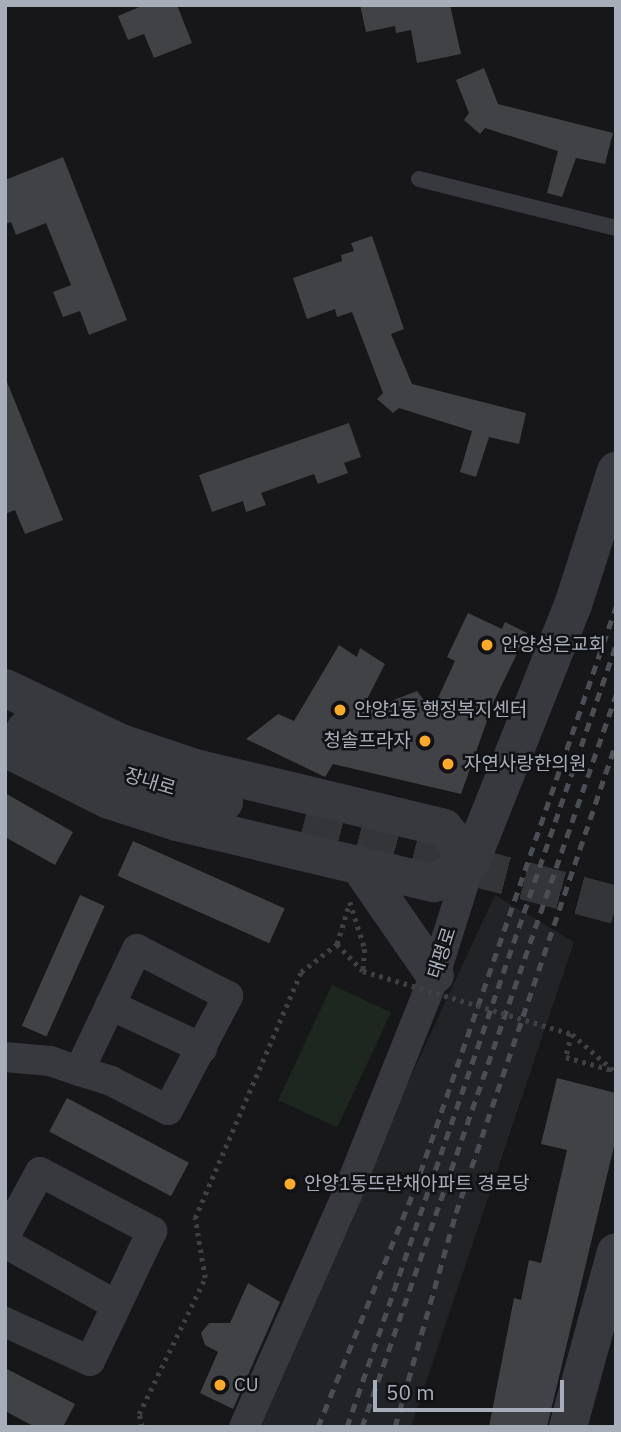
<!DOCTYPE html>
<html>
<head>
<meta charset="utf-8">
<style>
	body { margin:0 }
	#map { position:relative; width:621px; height:1432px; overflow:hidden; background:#171719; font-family:"IBM Plex Sans","Noto Sans KR",sans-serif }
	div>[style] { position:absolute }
	.built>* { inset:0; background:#222326 }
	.green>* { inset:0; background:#1e271f; transform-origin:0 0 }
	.building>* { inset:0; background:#404246; transform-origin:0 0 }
	.tertiary-tunnel>* { height:38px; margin-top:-19px; transform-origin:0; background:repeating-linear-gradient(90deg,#343539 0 38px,transparent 0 57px) }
	.path>* { height:4.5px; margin-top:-2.25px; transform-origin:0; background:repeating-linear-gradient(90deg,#3d4045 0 3.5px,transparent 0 8.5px) }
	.service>* { height:16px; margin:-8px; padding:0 8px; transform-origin:8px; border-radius:8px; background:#37393e }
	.minor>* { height:30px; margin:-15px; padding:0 15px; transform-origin:15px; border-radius:15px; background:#37393e }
	.tertiary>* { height:38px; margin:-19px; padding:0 19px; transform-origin:19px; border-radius:19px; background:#37393e }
	.rail>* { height:5px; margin-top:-2.5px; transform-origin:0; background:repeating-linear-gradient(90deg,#4a4d53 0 9px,transparent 0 16px) }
	.path-bridge>* { height:4.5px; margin-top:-2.25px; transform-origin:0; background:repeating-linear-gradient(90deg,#3d4045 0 3.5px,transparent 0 8.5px) }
	.dots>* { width:19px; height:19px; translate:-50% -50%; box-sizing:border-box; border:4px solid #121214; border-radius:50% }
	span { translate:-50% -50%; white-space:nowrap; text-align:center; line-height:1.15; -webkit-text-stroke:5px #121214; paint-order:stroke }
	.poi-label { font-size:19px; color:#a7aeba }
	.left { translate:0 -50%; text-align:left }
	.right { translate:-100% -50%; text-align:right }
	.street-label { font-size:19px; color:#a7aeba }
	.frame { position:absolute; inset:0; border:7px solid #a7aeba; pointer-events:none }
	.scale { position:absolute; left:373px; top:1380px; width:191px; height:32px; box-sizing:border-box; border:4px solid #a7aeba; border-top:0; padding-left:9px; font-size:21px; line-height:24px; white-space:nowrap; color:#a7aeba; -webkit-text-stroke:5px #121214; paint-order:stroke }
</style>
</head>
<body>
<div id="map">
	<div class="built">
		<i style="clip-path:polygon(495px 895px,574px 942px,411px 1427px,248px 1427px)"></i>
	</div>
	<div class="green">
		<i style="left:332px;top:985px;width:65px;height:127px;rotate:25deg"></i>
	</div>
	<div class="building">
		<i style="clip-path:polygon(144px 5px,177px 5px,192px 43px,154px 58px,144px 34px,128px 40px,118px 16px)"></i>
		<i style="clip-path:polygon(360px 5px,450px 5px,461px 54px,417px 63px,411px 30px,396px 33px,395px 26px,366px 32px)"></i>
		<i style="clip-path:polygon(484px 68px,498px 104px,613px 133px,605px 164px,576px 158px,562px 197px,547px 193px,558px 151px,485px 128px,480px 134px,464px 120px,469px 113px,456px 80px)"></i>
		<i style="clip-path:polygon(63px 157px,127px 320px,89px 335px,80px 311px,63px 317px,53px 292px,71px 285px,46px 223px,16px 235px,11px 222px,5px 224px,5px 180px)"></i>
		<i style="clip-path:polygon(372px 236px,404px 329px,391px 334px,412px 384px,526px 413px,519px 444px,489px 437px,476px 477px,460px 472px,472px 431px,399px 408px,393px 413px,377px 399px,383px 393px,352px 312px,337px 317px,335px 309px,307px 319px,293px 278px,342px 261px,341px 255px,354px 251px,351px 243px)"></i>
		<i style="clip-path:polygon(5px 377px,63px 520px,25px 534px,15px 510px,5px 514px)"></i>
		<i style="clip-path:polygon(349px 423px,361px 457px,344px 463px,348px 473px,318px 484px,314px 474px,261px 493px,266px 505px,246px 512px,243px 501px,212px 512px,199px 475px)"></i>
		<i style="clip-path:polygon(468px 613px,502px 629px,505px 622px,527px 633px,494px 701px,461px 794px,333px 764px,325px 777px,246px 739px,278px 714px,294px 721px,339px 645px,357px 657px,360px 648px,385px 664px,360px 713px,417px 691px,432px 711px,455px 661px,447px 657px)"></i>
		<i style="clip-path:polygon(5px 793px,73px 832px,55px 865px,5px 837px)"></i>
		<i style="left:133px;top:841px;width:166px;height:38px;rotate:24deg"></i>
		<i style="left:80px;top:895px;width:27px;height:143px;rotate:24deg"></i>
		<i style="clip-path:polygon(557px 1078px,616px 1093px,616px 1138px,547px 1427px,489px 1427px,514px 1298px,521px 1300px,529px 1260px,541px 1263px,567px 1150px,541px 1144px)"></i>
		<i style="left:67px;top:1098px;width:138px;height:38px;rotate:28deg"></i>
		<i style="clip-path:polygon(248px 1283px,280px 1302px,233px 1409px,200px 1393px,218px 1352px,205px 1345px,201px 1333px,209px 1323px,230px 1323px)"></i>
		<i style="clip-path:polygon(5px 1368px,75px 1404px,63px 1427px,35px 1427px,5px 1411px)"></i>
	</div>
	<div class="tertiary-tunnel">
		<i style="left:304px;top:822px;width:323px;rotate:14.9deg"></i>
	</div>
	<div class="path">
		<i style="left:337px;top:944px;width:37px;rotate:46deg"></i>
		<i style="left:572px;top:1034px;width:56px;rotate:41.4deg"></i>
		<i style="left:566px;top:1057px;width:48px;rotate:15.8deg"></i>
		<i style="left:142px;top:1427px;width:13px;rotate:-103deg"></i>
		<i style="left:139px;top:1414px;width:151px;rotate:-64.1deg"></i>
		<i style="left:205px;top:1278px;width:61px;rotate:-99.5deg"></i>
		<i style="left:195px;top:1218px;width:268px;rotate:-66.7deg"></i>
		<i style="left:301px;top:972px;width:46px;rotate:-37.9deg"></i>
		<i style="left:337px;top:944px;width:42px;rotate:-73.3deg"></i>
	</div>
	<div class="service">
		<i style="left:419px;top:179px;width:203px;rotate:14deg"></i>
	</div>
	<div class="minor">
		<i style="left:110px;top:1005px;width:102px;rotate:25.1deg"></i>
		<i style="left:5px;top:1057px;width:45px;rotate:5.1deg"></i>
		<i style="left:50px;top:1061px;width:31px;rotate:19deg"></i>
		<i style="left:79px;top:1071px;width:34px;rotate:17deg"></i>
		<i style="left:111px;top:1081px;width:64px;rotate:27deg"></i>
		<i style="left:168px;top:1110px;width:129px;rotate:-62.2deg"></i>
		<i style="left:228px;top:996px;width:102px;rotate:-152.7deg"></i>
		<i style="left:137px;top:949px;width:135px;rotate:115.4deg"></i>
		<i style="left:5px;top:1236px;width:73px;rotate:-61.3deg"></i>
		<i style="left:40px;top:1172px;width:127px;rotate:27.8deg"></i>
		<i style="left:152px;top:1231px;width:144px;rotate:115.5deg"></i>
		<i style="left:90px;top:1361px;width:94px;rotate:-155.4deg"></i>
		<i style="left:5px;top:1243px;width:127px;rotate:29.2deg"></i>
		<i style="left:244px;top:1427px;width:257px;rotate:-66.1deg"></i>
		<i style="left:348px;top:1192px;width:234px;rotate:-68.2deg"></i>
		<i style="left:435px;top:975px;width:120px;rotate:-72.5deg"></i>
	</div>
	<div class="tertiary">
		<i style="left:5px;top:688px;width:128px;rotate:25.4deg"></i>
		<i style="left:121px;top:743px;width:78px;rotate:18.7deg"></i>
		<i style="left:195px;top:768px;width:256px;rotate:13.5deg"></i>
		<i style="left:444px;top:828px;width:43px;rotate:50.7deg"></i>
		<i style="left:25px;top:730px;width:102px;rotate:24.8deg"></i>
		<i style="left:118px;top:773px;width:110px;rotate:15.3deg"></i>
		<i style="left:5px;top:748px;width:116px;rotate:26.6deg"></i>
		<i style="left:109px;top:800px;width:71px;rotate:17.9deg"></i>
		<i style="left:177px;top:822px;width:264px;rotate:13.4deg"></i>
		<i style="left:434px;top:883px;width:43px;rotate:-30.7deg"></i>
		<i style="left:471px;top:861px;width:276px;rotate:-68.3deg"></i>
		<i style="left:573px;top:605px;width:141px;rotate:-72.2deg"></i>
		<i style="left:358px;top:864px;width:135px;rotate:55.3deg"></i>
		<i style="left:568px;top:1427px;width:181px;rotate:-74.7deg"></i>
	</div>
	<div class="rail">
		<i style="left:318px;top:1427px;width:258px;rotate:-67.9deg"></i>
		<i style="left:415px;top:1188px;width:615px;rotate:-70.92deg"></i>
		<i style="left:347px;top:1427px;width:827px;rotate:-71.02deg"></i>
		<i style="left:362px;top:1427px;width:775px;rotate:-70.86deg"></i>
		<i style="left:395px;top:1427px;width:223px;rotate:-74.1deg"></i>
		<i style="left:456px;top:1213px;width:496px;rotate:-71.2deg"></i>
	</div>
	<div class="path-bridge">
		<i style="left:350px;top:902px;width:49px;rotate:72.3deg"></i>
		<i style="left:365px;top:949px;width:22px;rotate:95deg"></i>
		<i style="left:363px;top:971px;width:218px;rotate:16.8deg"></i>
		<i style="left:572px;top:1034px;width:24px;rotate:105deg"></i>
	</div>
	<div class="dots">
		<i style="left:487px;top:645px;background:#ffa929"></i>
		<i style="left:340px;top:710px;background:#ffa929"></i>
		<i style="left:425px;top:741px;background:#ffa929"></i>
		<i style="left:448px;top:764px;background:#ffa929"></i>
		<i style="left:290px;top:1184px;background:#ffa929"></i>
		<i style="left:220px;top:1385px;background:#ffa929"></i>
	</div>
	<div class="poi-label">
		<span class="left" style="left:501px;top:645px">안양성은교회</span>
		<span class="left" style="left:354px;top:710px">안양1동 행정복지센터</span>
		<span class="right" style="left:411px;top:741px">청솔프라자</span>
		<span class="left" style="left:464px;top:764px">자연사랑한의원</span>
		<span class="left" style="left:304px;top:1184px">안양1동뜨란채아파트 경로당</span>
		<span class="left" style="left:234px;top:1385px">CU</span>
	</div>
	<div class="street-label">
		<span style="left:150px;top:782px;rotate:17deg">장내로</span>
		<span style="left:442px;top:953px;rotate:-72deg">태평로</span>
	</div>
	<div class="frame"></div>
	<div class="scale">50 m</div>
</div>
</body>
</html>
